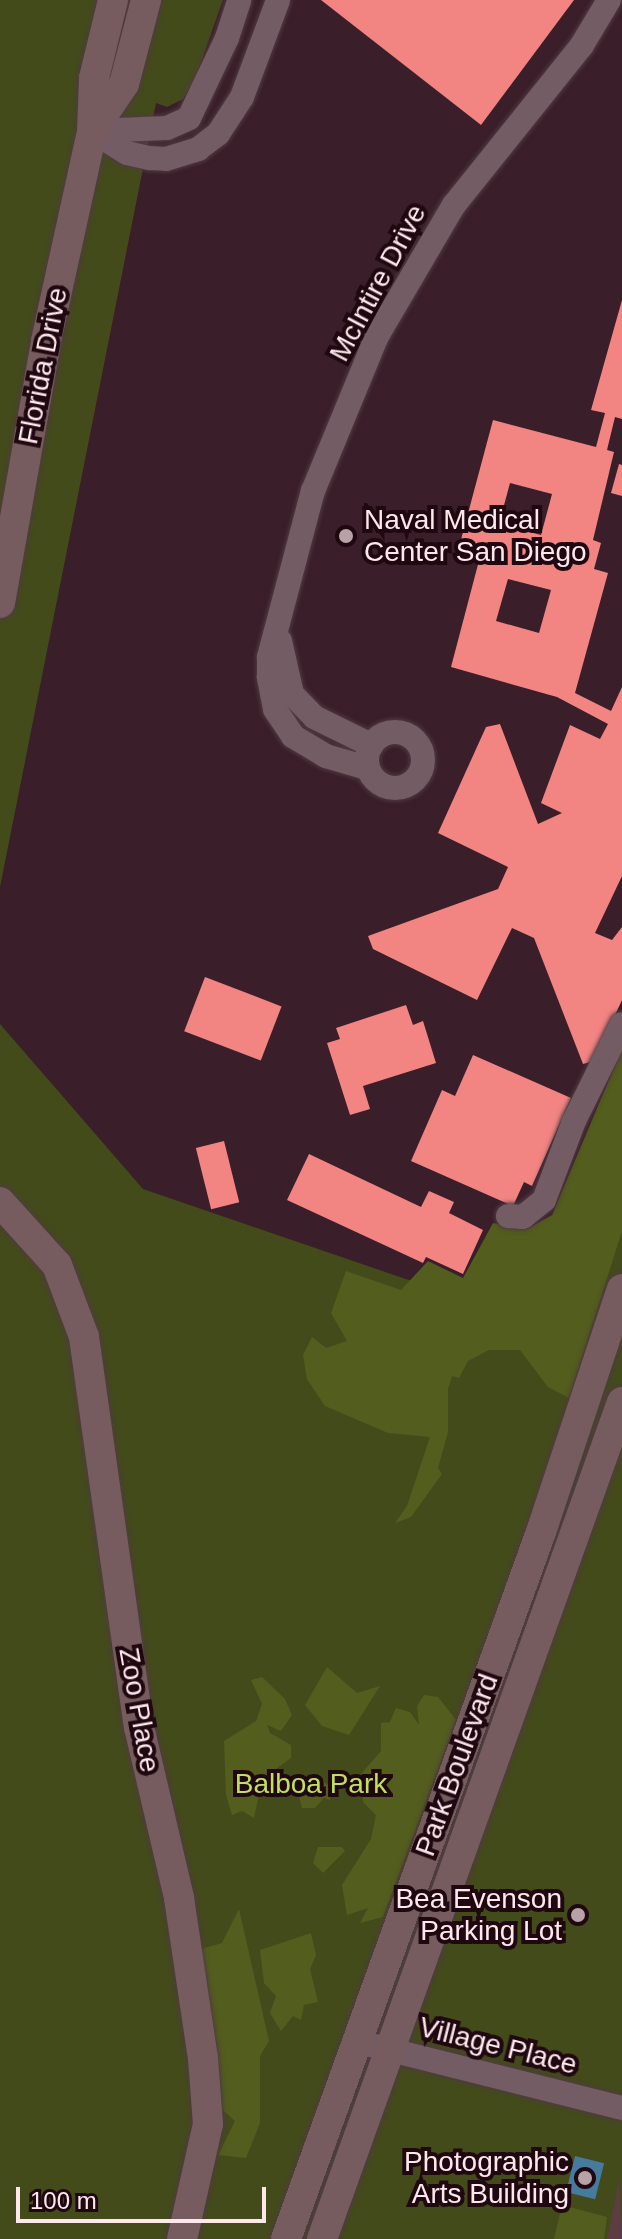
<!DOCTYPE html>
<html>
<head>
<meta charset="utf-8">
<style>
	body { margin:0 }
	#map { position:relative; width:622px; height:2239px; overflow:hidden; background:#3a1e29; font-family:Arial,sans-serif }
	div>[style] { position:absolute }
	.green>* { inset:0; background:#444b1b }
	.forest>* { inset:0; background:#535d1d }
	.health>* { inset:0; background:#f28482; transform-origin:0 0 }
	.public>* { inset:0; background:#457b9d; transform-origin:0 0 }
	.building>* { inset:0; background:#5b3d42 }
	.roads { filter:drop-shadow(0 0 2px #4f3b42) drop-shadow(0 0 2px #4f3b42) }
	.minor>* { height:24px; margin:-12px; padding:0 12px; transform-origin:12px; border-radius:12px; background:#745c64 }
	.minor>.ring { margin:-12px; padding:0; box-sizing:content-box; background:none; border:24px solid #745c64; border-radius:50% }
	.major>* { height:30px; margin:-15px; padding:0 15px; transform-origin:15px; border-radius:15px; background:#765c5f }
	.dots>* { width:22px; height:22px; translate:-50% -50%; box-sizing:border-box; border:4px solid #1f0810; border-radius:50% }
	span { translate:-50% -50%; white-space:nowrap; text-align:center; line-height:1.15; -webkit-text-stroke:8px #1f0810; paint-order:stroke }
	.street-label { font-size:28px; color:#fee7ed }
	.poi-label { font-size:28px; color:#fee7ed }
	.left { translate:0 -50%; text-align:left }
	.right { translate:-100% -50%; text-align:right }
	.park-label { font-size:28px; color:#c1e060 }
	.scale { position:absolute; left:16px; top:2187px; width:250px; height:36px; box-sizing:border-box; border:4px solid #fee7ed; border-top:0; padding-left:10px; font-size:24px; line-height:28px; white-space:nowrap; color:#fee7ed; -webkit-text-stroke:6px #1f0810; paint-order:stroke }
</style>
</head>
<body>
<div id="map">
	<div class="green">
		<i style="clip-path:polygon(0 0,223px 0,194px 82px,183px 99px,167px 107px,156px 103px,0 887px)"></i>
		<i style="clip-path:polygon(0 1024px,143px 1189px,432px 1288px,579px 1329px,622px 1210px,622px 2239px,0 2239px)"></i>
	</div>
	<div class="forest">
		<i style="clip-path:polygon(622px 1049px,622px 1231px,569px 1398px,548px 1387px,520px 1350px,489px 1350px,468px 1361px,459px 1378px,452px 1376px,448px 1389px,448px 1432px,438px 1468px,442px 1474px,411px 1517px,395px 1523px,407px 1506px,430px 1437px,388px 1433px,325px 1406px,307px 1379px,303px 1355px,312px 1337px,326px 1348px,347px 1341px,331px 1313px,346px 1271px,401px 1290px,428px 1261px,463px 1278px,493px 1223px,527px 1229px,552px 1215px)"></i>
		<i style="clip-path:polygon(327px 1667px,357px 1693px,380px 1686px,349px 1735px,322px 1726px,305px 1705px)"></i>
		<i style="clip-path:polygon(262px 1677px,285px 1699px,292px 1715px,281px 1731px,267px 1725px,270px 1733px,291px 1745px,291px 1758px,262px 1779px,254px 1818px,242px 1811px,232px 1815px,226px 1795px,224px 1741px,256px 1721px,262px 1704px,251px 1680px)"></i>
		<i style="clip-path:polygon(424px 1695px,438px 1697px,456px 1720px,383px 1917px,360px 1923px,368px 1908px,347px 1915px,342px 1885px,371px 1839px,376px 1815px,363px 1802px,361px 1774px,381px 1751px,381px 1723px,390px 1722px,396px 1708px,410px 1712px,419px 1725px,417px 1706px)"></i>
		<i style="clip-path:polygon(319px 1779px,331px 1787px,330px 1800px,324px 1798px,315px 1808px,302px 1808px,297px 1788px)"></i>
		<i style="clip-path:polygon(318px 1847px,342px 1847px,345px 1851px,323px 1873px,313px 1863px)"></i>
		<i style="clip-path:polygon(239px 1909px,269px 2041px,260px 2056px,260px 2123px,246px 2158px,218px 2155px,235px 2121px,218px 2106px,198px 1950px,222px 1943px)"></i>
		<i style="clip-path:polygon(311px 1933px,316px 1955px,310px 1969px,318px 2002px,304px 2005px,301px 2020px,293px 2016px,281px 2031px,270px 2013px,276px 1996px,264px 1983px,260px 1950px)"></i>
		<i style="clip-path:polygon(562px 2205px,607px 2217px,604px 2239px,554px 2239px)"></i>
	</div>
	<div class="health">
		<i style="clip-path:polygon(321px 0,574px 0,481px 125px)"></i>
		<i style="clip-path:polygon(evenodd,622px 300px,622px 419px,615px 417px,607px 450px,614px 452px,593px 540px,601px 543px,594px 569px,608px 573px,575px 693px,611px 711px,622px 687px,622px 876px,595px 933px,612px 940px,622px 927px,622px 1000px,594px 1061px,583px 1064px,534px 938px,512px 928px,477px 1000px,373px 949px,368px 936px,498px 889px,508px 867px,438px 833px,486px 727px,500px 724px,538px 824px,562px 813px,541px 803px,570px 725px,600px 739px,608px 724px,557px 697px,451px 667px,481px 553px,459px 547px,493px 420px,596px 447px,605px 413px,591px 410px,622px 300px,510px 483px,552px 494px,541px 535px,499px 524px,510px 483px,622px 300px,508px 579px,551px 590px,539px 633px,496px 621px,508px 579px)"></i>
		<i style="clip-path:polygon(619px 464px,622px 465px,622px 496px,611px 493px)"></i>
		<i style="left:205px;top:977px;width:82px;height:58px;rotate:21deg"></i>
		<i style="clip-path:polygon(406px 1005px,413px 1025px,423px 1021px,436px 1063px,363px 1086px,370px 1109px,350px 1115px,327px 1043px,340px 1039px,336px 1028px)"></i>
		<i style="clip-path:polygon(473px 1055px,571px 1098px,532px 1186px,524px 1182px,513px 1206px,411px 1161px,442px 1090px,455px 1096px)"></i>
		<i style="left:224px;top:1141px;width:63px;height:29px;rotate:76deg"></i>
		<i style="clip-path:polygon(309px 1154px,421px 1207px,429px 1191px,454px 1202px,449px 1213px,483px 1230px,463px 1274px,426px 1257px,423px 1263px,287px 1200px)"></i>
	</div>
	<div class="public">
		<i style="left:575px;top:2156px;width:30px;height:37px;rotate:14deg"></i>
	</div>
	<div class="building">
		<i style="clip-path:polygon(619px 2180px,622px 2239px,607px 2239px)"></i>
	</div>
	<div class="roads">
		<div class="minor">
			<i style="left:92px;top:131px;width:41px;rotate:32.2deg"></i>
			<i style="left:127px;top:153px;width:23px;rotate:13deg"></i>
			<i style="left:149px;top:158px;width:17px;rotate:3deg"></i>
			<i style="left:166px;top:159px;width:34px;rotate:-17deg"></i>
			<i style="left:198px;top:149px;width:25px;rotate:-37deg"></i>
			<i style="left:218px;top:134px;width:44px;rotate:-57deg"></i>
			<i style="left:242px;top:97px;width:103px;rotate:-69.6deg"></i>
			<i style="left:92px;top:131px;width:75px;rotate:-2.3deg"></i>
			<i style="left:167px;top:128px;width:24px;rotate:-24deg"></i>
			<i style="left:189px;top:118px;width:89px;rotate:-64.6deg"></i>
			<i style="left:227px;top:38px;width:40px;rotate:-72deg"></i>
			<i style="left:280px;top:641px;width:54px;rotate:77.2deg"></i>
			<i style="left:292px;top:694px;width:32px;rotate:46deg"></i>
			<i style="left:314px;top:717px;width:64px;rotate:26.2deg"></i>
			<i class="ring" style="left:367px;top:732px;width:32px;height:32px"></i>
			<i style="left:367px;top:768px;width:43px;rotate:-163.7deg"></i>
			<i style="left:326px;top:756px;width:39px;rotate:-149deg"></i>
			<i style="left:293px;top:736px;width:32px;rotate:-124deg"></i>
			<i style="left:275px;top:709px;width:33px;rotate:-101deg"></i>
			<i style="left:269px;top:677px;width:20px;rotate:-90deg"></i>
			<i style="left:269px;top:657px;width:172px;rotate:-75.2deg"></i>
			<i style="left:313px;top:491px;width:168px;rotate:-67.6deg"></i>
			<i style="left:377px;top:336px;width:152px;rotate:-59.6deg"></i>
			<i style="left:454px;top:205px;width:205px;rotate:-51.3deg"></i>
			<i style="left:582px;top:45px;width:52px;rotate:-59deg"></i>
			<i style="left:508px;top:1216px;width:15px;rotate:4deg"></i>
			<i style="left:523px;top:1217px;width:27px;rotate:-39deg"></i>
			<i style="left:544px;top:1200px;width:85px;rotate:-69.2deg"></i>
			<i style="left:574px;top:1121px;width:108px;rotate:-63.7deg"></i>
			<i style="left:359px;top:2042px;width:271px;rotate:14.1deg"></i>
		</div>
		<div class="major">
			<i style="left:92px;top:131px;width:57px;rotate:-55.8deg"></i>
			<i style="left:124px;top:84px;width:87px;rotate:-75.3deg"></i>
			<i style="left:0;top:603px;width:266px;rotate:-80deg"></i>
			<i style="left:46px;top:341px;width:215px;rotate:-77.6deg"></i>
			<i style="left:92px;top:131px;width:53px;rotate:-87.8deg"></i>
			<i style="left:94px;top:78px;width:80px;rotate:-76.3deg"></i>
			<i style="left:0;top:1202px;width:85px;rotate:47.9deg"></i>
			<i style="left:57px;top:1265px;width:77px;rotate:69.4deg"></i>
			<i style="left:84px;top:1337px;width:394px;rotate:82deg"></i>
			<i style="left:139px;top:1727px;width:176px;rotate:76.8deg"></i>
			<i style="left:179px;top:1898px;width:162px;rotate:81.5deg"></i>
			<i style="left:203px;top:2058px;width:66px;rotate:85.7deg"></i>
			<i style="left:208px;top:2124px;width:118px;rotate:102.7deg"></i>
			<i style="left:286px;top:2239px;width:752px;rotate:-70.17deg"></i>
			<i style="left:541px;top:1532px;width:256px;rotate:-71.6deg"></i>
			<i style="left:322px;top:2239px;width:889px;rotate:-70.28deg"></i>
		</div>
	</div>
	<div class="dots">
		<i style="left:346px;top:536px;background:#b9a1a8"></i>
		<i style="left:578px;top:1915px;background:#b9a1a8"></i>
		<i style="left:585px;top:2178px;background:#b9a1a8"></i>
	</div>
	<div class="street-label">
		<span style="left:378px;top:283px;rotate:-62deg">McIntire Drive</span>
		<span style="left:43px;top:366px;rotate:-79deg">Florida Drive</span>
		<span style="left:139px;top:1710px;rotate:80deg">Zoo Place</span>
		<span style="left:457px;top:1765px;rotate:-70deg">Park Boulevard</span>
		<span style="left:498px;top:2046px;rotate:14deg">Village Place</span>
	</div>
	<div class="poi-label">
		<span class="left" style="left:364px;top:536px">Naval Medical<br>Center San Diego</span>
		<span class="right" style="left:562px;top:1915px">Bea Evenson<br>Parking Lot</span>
		<span class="right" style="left:569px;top:2178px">Photographic<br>Arts Building</span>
	</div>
	<div class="park-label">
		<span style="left:311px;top:1784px">Balboa Park</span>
	</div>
	<div class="scale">100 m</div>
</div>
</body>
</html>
